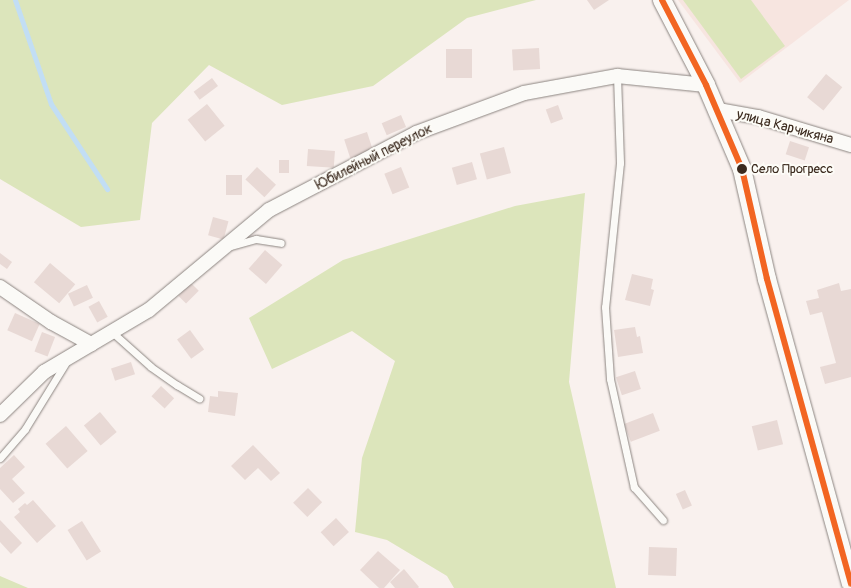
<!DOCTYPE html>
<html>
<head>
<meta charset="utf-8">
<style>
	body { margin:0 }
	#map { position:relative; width:851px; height:588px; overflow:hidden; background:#f9f1ee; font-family:Pangolin,sans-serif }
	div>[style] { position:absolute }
	.built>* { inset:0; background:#f7e5e0 }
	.green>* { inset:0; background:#dce5bb }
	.stream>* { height:5px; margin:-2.5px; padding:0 2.5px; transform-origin:2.5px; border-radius:2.5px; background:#c2def4 }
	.building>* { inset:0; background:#e8d9d5; transform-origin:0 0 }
	.roads { filter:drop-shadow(0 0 1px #8c8581) drop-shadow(0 0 1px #8c8581) }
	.service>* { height:7px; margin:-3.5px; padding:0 3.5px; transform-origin:3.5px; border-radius:3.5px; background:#fbfaf7 }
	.minor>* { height:14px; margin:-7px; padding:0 7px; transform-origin:7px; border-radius:7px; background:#fbfaf7 }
	.tertiary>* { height:18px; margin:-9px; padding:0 9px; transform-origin:9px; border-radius:9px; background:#fbfaf7 }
	.bus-1>* { height:6px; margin:-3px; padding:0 3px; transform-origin:3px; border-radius:3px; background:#f26522 }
	.dots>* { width:14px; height:14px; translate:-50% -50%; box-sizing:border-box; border:2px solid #fdfcf7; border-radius:50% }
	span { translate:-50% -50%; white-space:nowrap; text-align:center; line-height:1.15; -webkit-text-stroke:4px #fdfcf7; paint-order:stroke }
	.bus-label { font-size:13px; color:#3b2a1e }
	.left { translate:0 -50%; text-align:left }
	.street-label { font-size:14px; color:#3b2a1e }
</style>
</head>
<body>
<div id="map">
	<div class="built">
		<i style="clip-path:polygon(678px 0,849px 0,740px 83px)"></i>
	</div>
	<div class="green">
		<i style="clip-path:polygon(0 0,536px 0,467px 18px,373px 86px,282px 105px,209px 65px,152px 123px,140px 220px,81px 227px,0 179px)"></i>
		<i style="clip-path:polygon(683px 0,751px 0,785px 46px,741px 79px)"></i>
		<i style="clip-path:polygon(585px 193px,569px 382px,616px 588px,454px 588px,447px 576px,387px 540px,355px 532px,362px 458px,395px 361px,352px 331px,272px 369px,249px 318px,343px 260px,515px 206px)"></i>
		<i style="clip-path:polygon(0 576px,28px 588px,0 588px)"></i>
	</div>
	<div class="stream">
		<i style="left:15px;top:0;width:110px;rotate:70.9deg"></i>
		<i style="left:51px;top:104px;width:102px;rotate:56.6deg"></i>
	</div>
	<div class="building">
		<i style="clip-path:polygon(587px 0,609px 0,594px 10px)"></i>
		<i style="left:539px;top:48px;width:21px;height:27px;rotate:87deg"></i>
		<i style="left:446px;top:49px;width:26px;height:29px"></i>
		<i style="left:826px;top:74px;width:21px;height:30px;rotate:39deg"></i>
		<i style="left:212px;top:78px;width:10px;height:23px;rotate:53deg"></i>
		<i style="left:207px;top:104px;width:28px;height:25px;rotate:51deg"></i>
		<i style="left:558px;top:105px;width:15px;height:13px;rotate:70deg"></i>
		<i style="left:401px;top:115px;width:13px;height:21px;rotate:67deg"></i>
		<i style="left:367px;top:132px;width:22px;height:24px;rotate:72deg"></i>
		<i style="left:790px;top:141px;width:20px;height:14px;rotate:18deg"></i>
		<i style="left:504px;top:147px;width:27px;height:25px;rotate:75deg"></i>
		<i style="left:308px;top:149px;width:27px;height:17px;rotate:4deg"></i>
		<i style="left:279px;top:160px;width:10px;height:13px"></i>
		<i style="left:472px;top:162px;width:18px;height:21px;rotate:74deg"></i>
		<i style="left:257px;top:167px;width:26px;height:17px;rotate:43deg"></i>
		<i style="left:401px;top:167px;width:22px;height:18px;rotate:68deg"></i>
		<i style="left:226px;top:175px;width:16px;height:20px"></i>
		<i style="left:213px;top:217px;width:16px;height:19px;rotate:15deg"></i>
		<i style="left:265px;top:250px;width:23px;height:25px;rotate:41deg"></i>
		<i style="clip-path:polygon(0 253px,12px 262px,7px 269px,0 264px)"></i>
		<i style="left:50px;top:263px;width:33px;height:25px;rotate:40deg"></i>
		<i style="clip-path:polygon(632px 274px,653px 279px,651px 289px,654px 290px,650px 306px,625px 300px)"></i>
		<i style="left:191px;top:283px;width:11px;height:18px;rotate:45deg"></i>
		<i style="clip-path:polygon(839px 283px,841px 291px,851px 289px,851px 377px,825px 384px,820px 367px,836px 363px,822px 312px,810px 315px,806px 301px,819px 298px,817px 290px)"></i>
		<i style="left:87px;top:285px;width:14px;height:21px;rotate:65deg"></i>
		<i style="left:99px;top:301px;width:18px;height:12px;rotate:61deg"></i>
		<i style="left:15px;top:313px;width:27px;height:19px;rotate:24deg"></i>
		<i style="clip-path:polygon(635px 327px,637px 337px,640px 336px,643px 353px,618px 357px,614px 330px)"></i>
		<i style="left:190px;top:330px;width:24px;height:16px;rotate:54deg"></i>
		<i style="left:42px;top:332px;width:14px;height:21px;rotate:21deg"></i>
		<i style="left:131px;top:362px;width:13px;height:21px;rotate:72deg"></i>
		<i style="left:635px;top:371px;width:19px;height:20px;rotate:72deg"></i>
		<i style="left:161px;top:386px;width:18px;height:14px;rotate:43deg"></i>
		<i style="clip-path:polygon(218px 391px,238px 393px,235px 416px,208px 412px,210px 396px,218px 397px)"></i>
		<i style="left:100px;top:412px;width:26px;height:21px;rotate:50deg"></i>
		<i style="left:653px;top:413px;width:19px;height:31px;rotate:69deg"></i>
		<i style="left:777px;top:420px;width:25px;height:26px;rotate:76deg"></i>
		<i style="left:66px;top:426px;width:33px;height:27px;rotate:49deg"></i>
		<i style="clip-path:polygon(253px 445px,280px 473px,271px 481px,258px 468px,245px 480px,231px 466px)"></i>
		<i style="clip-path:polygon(14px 455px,25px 467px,12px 479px,25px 493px,13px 503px,0 489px,0 468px)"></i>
		<i style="left:308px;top:488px;width:20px;height:21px;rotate:45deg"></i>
		<i style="left:685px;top:490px;width:17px;height:10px;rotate:66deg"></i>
		<i style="clip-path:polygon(33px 500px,56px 526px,37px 543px,14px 517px,20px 512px,18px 509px,25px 503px,27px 505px)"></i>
		<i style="left:336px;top:518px;width:19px;height:21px;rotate:47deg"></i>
		<i style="clip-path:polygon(0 520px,22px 543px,11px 554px,0 542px)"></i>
		<i style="left:82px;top:521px;width:36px;height:17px;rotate:58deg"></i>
		<i style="left:649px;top:547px;width:28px;height:28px;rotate:2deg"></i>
		<i style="clip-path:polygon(378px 551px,400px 570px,384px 588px,379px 588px,360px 570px)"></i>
		<i style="clip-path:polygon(404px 569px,419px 587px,418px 588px,395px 588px,390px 582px)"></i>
	</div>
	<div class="roads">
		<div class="service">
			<i style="left:617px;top:76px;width:87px;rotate:88deg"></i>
			<i style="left:620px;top:163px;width:145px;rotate:95.9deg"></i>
			<i style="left:605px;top:307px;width:72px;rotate:86deg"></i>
			<i style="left:610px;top:379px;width:111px;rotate:77.5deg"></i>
			<i style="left:634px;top:487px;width:44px;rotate:48.7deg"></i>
			<i style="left:231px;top:246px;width:26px;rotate:-16deg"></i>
			<i style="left:256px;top:239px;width:25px;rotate:9deg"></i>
			<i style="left:112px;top:332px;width:52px;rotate:41.9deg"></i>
			<i style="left:151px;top:367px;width:32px;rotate:35deg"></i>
			<i style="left:177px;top:385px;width:26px;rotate:31deg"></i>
			<i style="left:0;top:458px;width:38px;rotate:-49deg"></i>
			<i style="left:25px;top:429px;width:76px;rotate:-58.4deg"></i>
		</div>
		<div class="minor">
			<i style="left:718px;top:110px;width:41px;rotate:9.9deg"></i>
			<i style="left:758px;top:117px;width:97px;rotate:16.8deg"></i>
			<i style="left:0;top:287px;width:62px;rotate:34.5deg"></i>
			<i style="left:51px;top:322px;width:46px;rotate:28.8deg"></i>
			<i style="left:0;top:415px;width:62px;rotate:-44.3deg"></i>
			<i style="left:44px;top:372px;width:122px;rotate:-30.6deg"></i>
			<i style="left:149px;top:310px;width:156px;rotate:-39.8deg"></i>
			<i style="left:269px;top:210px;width:166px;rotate:-27.6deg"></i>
			<i style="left:416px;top:133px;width:115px;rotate:-20.3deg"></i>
			<i style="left:524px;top:93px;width:95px;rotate:-10.4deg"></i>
			<i style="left:617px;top:76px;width:89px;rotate:5.8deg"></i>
		</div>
		<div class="tertiary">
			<i style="left:662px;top:0;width:96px;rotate:62.6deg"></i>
			<i style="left:706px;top:85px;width:91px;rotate:66.8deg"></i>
			<i style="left:742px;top:169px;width:113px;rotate:77.2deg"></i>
			<i style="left:767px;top:279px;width:316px;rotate:74.6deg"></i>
		</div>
	</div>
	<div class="bus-1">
		<i style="left:662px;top:0;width:96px;rotate:62.6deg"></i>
		<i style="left:706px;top:85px;width:91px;rotate:66.8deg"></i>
		<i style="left:742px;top:169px;width:113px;rotate:77.2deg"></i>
		<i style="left:767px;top:279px;width:316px;rotate:74.6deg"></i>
	</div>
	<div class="dots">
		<i style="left:742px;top:169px;background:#3b2a1e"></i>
	</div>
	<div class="bus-label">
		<span class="left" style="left:751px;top:169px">Село Прогресс</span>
	</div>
	<div class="street-label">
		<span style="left:785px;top:127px;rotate:15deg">улица Карчикяна</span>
		<span style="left:374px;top:157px;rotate:-27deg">Юбилейный переулок</span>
	</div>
</div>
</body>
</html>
